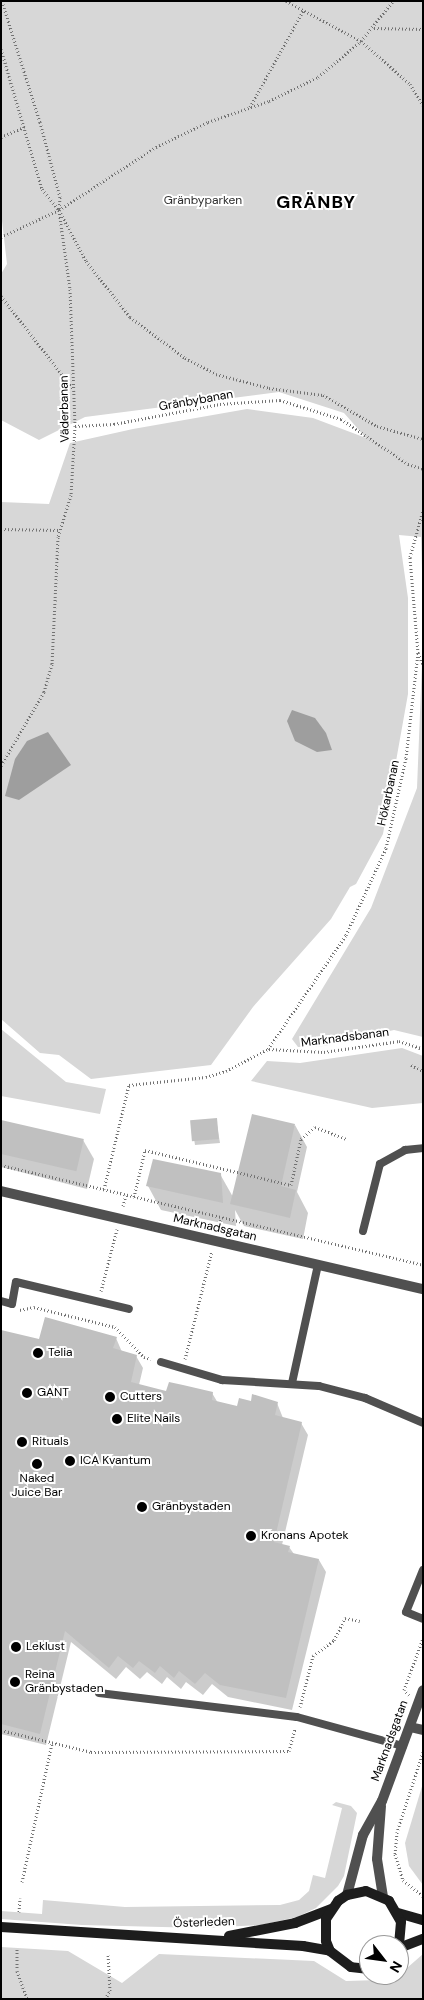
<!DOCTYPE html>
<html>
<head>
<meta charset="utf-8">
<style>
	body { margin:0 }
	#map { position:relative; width:424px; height:2000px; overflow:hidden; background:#fff; font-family:"DM Sans",sans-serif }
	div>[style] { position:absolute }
	.green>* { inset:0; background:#d7d7d7 }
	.water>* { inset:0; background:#9e9e9e }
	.shadow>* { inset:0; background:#0003 }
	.building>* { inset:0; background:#c0c0c0; transform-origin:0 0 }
	.path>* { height:3px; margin-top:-1.5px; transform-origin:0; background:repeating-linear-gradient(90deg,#727272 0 1px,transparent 0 3.5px) }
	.service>* { height:8px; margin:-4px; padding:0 4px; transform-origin:4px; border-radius:4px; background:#505050 }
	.minor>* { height:10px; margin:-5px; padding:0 5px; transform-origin:5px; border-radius:5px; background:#505050 }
	.secondary>* { height:10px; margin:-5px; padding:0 5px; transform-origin:5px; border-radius:5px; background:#1d1d1d }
	.dots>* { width:14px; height:14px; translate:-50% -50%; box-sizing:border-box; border:2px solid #fff; border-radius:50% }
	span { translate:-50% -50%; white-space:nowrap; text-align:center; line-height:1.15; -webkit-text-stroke:4px #fff; paint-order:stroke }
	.park-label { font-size:12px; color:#2e2e2e }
	.street-label { font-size:12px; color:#000 }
	.poi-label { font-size:12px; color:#000 }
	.left { translate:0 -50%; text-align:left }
	.district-label { font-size:18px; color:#000; font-weight:700; letter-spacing:1px }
	.frame { position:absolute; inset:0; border:2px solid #000; pointer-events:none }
	.north { position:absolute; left:359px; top:1935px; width:50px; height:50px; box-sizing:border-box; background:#fff; border:1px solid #999; border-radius:50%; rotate:120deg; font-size:14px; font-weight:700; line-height:20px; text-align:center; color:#000 }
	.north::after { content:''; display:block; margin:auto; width:18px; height:22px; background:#000; clip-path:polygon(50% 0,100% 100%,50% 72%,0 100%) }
</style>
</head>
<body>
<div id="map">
	<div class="green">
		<i style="clip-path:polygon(1px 1px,423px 1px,423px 603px,421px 537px,399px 535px,408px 598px,408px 694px,383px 834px,356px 884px,350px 887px,331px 919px,253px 1007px,211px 1065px,91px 1079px,59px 1055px,40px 1053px,1px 1019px,1px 502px,49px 504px,70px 443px,133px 429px,247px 409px,313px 418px,366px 438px,344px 413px,279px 392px,85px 417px,39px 440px,1px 420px,1px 274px,7px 264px,1px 212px)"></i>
		<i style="clip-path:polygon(423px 637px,423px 1037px,394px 1030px,324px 1046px,298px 1047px,292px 1039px,371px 908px,417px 788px)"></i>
		<i style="clip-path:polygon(1px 1029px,66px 1082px,106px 1089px,100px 1114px,1px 1096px)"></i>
		<i style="clip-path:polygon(402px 1048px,423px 1056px,423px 1103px,372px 1108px,251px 1081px,267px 1061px,300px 1063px)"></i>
		<i style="clip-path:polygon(423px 1783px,423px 1885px,409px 1866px,405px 1843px)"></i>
		<i style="clip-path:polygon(336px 1802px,351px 1806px,357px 1813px,344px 1876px,338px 1886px,316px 1908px,297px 1917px,261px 1925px,202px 1928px,82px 1925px,1px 1919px,1px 1911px,42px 1914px,43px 1900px,125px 1907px,280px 1905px,299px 1900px,309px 1891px,313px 1875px,325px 1878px,342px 1808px,332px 1805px)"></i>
		<i style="clip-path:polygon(1px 1947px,68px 1951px,122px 1983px,159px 1954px,314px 1961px,346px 1981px,379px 1980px,399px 1975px,423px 1954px,423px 1999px,1px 1999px)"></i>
	</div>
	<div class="water">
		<i style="clip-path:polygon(292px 710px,315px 718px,326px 733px,332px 750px,317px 752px,295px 741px,287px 721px)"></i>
		<i style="clip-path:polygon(48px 732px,71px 765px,19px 800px,5px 796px,15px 759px,27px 741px)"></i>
	</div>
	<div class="shadow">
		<i style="clip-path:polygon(216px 1119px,220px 1143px,195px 1145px,191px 1121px)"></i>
		<i style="clip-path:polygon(1px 1121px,83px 1140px,94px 1159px,87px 1189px,1px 1167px)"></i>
		<i style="clip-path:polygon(295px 1125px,307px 1147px,297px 1192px,308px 1213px,303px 1239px,244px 1226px,235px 1210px,236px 1226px,161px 1210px,148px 1186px,220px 1174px,233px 1197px)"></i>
		<i style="clip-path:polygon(1px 1331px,40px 1341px,116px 1338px,122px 1352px,136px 1356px,143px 1368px,139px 1385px,167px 1392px,212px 1393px,218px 1403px,238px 1407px,251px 1403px,277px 1403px,283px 1418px,301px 1423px,308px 1435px,282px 1545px,289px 1547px,294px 1554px,319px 1560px,326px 1572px,292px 1710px,228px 1697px,212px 1684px,203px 1695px,186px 1682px,181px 1689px,167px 1677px,162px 1684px,147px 1672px,140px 1679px,126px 1667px,116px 1679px,71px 1642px,46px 1745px,1px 1734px)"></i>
	</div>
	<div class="building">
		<i style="clip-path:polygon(252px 1114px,295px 1124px,281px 1186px,296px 1190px,290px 1218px,230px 1204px)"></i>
		<i style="left:217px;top:1118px;width:21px;height:27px;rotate:85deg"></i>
		<i style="left:1px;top:1120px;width:85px;height:33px;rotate:13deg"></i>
		<i style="clip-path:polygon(153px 1159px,221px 1173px,223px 1203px,146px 1186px)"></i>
		<i style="clip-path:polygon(45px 1317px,117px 1337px,113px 1348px,137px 1355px,131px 1382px,166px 1391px,169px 1382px,183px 1385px,213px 1392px,212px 1400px,237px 1406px,239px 1398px,251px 1401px,252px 1394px,278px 1402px,275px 1415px,302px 1422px,274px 1542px,290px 1546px,288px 1552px,319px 1559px,286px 1698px,220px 1685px,205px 1673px,195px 1684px,179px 1671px,174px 1678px,160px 1666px,155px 1673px,139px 1661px,133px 1668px,118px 1656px,109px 1668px,65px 1631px,40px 1734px,1px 1724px,1px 1330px,39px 1339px)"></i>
	</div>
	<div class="path">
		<i style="left:2px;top:1px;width:127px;rotate:72.6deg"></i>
		<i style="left:40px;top:122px;width:78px;rotate:75.1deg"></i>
		<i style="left:60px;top:197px;width:13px;rotate:94deg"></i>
		<i style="left:59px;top:210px;width:58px;rotate:62.1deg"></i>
		<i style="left:86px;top:261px;width:71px;rotate:51.8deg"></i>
		<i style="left:130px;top:317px;width:69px;rotate:36.7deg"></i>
		<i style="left:185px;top:358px;width:35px;rotate:27deg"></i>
		<i style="left:216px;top:374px;width:55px;rotate:14.8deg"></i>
		<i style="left:269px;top:388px;width:54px;rotate:7.4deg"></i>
		<i style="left:323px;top:395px;width:62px;rotate:29.9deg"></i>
		<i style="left:377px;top:426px;width:48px;rotate:15.8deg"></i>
		<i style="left:286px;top:1px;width:85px;rotate:28.1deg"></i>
		<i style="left:361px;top:41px;width:65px;rotate:41.3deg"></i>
		<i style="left:410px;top:84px;width:25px;rotate:58deg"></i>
		<i style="left:374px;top:28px;width:49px;rotate:1.2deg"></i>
		<i style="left:1px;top:49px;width:146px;rotate:73.7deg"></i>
		<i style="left:42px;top:189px;width:27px;rotate:51deg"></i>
		<i style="left:59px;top:210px;width:80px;rotate:82.1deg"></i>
		<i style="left:70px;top:289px;width:137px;rotate:87.9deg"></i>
		<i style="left:75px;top:426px;width:69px;rotate:93.3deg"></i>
		<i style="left:71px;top:495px;width:44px;rotate:107.2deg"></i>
		<i style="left:58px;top:537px;width:127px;rotate:92.7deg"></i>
		<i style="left:52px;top:664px;width:29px;rotate:106deg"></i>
		<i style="left:44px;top:692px;width:86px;rotate:120.2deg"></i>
		<i style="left:250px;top:107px;width:110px;rotate:-61.1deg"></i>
		<i style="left:1px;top:137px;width:25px;rotate:-23deg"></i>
		<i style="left:1px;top:237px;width:64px;rotate:-25deg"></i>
		<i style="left:59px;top:210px;width:116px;rotate:-33deg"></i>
		<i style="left:156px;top:147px;width:58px;rotate:-25.7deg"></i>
		<i style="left:208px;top:122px;width:65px;rotate:-19deg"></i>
		<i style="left:269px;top:101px;width:55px;rotate:-26.1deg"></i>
		<i style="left:318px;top:77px;width:56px;rotate:-39.9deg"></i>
		<i style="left:361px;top:41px;width:51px;rotate:-51.3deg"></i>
		<i style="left:1px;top:296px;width:119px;rotate:52.2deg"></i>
		<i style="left:75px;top:426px;width:39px;rotate:-3deg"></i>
		<i style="left:114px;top:424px;width:108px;rotate:-10.7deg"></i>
		<i style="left:220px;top:404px;width:60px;rotate:-3.8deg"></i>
		<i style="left:280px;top:400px;width:64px;rotate:17.3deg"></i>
		<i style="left:341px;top:419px;width:81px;rotate:33.9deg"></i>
		<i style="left:408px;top:464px;width:16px;rotate:18deg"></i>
		<i style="left:1px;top:529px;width:59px;rotate:1deg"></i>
		<i style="left:418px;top:653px;width:12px;rotate:66deg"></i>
		<i style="left:269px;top:1049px;width:55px;rotate:3.1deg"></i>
		<i style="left:324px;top:1052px;width:76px;rotate:-8.3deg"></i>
		<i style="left:399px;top:1041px;width:25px;rotate:18deg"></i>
		<i style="left:411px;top:1065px;width:13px;rotate:27deg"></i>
		<i style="left:1px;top:1165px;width:434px;rotate:13.3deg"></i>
		<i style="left:104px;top:1189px;width:107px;rotate:-76.5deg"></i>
		<i style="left:129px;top:1085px;width:77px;rotate:-5.9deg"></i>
		<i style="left:206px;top:1077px;width:21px;rotate:-17deg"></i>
		<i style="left:226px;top:1071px;width:47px;rotate:-27.6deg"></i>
		<i style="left:268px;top:1049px;width:138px;rotate:-55.6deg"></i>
		<i style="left:346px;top:935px;width:96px;rotate:-65.3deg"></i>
		<i style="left:386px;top:848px;width:92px;rotate:-77.5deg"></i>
		<i style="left:406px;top:758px;width:106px;rotate:-83.5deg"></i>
		<i style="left:418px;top:653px;width:96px;rotate:-94.8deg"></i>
		<i style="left:410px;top:557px;width:49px;rotate:-74.5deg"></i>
		<i style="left:134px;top:1197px;width:48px;rotate:-76.8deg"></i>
		<i style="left:145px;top:1150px;width:150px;rotate:13.5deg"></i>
		<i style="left:291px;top:1185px;width:47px;rotate:-77.7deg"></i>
		<i style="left:301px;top:1139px;width:18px;rotate:-41deg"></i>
		<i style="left:315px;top:1127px;width:34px;rotate:21deg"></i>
		<i style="left:123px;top:1206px;width:11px;rotate:-75deg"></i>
		<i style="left:218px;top:1231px;width:12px;rotate:-76deg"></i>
		<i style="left:101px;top:1291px;width:64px;rotate:-75.5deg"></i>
		<i style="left:20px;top:1310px;width:14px;rotate:-12deg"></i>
		<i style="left:34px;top:1307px;width:83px;rotate:13.9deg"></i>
		<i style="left:115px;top:1327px;width:42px;rotate:46deg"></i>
		<i style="left:144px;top:1357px;width:7px;rotate:16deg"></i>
		<i style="left:185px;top:1359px;width:111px;rotate:-76deg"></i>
		<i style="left:409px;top:1695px;width:7px;rotate:-135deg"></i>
		<i style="left:404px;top:1690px;width:55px;rotate:-69.9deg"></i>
		<i style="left:300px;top:1707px;width:53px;rotate:-75.7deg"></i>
		<i style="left:313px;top:1656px;width:26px;rotate:-37deg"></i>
		<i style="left:334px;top:1640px;width:25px;rotate:-63deg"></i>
		<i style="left:345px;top:1618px;width:15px;rotate:11deg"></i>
		<i style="left:1px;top:1730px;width:93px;rotate:13.7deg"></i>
		<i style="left:91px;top:1752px;width:198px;rotate:-0.3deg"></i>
		<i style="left:289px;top:1751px;width:24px;rotate:-75deg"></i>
		<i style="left:423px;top:1752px;width:84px;rotate:108deg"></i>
		<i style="left:397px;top:1832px;width:22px;rotate:95deg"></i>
		<i style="left:395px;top:1854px;width:27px;rotate:73deg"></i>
		<i style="left:403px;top:1880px;width:26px;rotate:39deg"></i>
		<i style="left:22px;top:1882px;width:142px;rotate:-77.8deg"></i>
		<i style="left:19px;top:1912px;width:14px;rotate:-86deg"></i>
		<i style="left:17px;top:1949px;width:22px;rotate:90deg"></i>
		<i style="left:17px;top:1971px;width:30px;rotate:70deg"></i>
		<i style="left:105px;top:1999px;width:9px;rotate:-58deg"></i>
		<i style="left:110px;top:1991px;width:36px;rotate:-93deg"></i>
	</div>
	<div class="service">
		<i style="left:363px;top:1231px;width:69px;rotate:-75.8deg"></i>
		<i style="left:380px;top:1164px;width:29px;rotate:-29deg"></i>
		<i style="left:405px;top:1150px;width:18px;rotate:-6deg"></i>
		<i style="left:1px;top:1301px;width:11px;rotate:15deg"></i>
		<i style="left:12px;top:1304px;width:22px;rotate:-80deg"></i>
		<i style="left:16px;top:1282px;width:116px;rotate:13.4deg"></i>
		<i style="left:161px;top:1362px;width:64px;rotate:16.4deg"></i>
		<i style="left:222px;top:1380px;width:97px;rotate:3.5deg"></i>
		<i style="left:319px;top:1386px;width:48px;rotate:14.6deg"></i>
		<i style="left:365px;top:1398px;width:63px;rotate:23.3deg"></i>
		<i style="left:292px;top:1383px;width:121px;rotate:-77.6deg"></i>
		<i style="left:423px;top:1570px;width:45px;rotate:112deg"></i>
		<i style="left:406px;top:1612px;width:18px;rotate:22deg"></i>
		<i style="left:99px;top:1693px;width:199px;rotate:6.9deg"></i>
		<i style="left:297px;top:1717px;width:110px;rotate:15.3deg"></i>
	</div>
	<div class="minor">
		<i style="left:1px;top:1191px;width:433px;rotate:13.1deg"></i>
		<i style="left:410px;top:1727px;width:13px;rotate:13deg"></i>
		<i style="left:381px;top:1806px;width:53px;rotate:94.3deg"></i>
		<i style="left:377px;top:1859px;width:38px;rotate:81deg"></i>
		<i style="left:347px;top:1895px;width:62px;rotate:-75.1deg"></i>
		<i style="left:363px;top:1835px;width:39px;rotate:-61deg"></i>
		<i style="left:382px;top:1801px;width:118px;rotate:-69.7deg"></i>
	</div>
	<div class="secondary">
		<i style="left:398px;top:1913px;width:26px;rotate:16deg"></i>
		<i style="left:1px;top:1927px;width:303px;rotate:3.6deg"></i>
		<i style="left:303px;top:1946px;width:27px;rotate:10deg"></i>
		<i style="left:229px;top:1936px;width:67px;rotate:-11.1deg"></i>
		<i style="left:295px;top:1923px;width:39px;rotate:-21deg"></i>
		<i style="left:399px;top:1948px;width:26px;rotate:-21deg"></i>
		<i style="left:369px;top:1969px;width:18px;rotate:-174deg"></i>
		<i style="left:351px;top:1967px;width:26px;rotate:-143deg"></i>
		<i style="left:330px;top:1951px;width:11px;rotate:-112deg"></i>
		<i style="left:326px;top:1941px;width:22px;rotate:-90deg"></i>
		<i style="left:326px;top:1919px;width:22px;rotate:-56deg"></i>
		<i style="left:338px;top:1901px;width:11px;rotate:-34deg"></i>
		<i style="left:347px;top:1895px;width:19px;rotate:-12deg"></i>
		<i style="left:366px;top:1891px;width:25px;rotate:23deg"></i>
		<i style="left:389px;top:1901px;width:24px;rotate:60deg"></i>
		<i style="left:401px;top:1922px;width:23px;rotate:95deg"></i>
	</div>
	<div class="dots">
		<i style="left:38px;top:1353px;background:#000"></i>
		<i style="left:27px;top:1393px;background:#000"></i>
		<i style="left:110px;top:1397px;background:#000"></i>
		<i style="left:117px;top:1419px;background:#000"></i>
		<i style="left:22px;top:1442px;background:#000"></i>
		<i style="left:70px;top:1461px;background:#000"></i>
		<i style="left:37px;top:1464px;background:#000"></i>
		<i style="left:142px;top:1507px;background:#000"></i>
		<i style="left:251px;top:1536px;background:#000"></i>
		<i style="left:16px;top:1647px;background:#000"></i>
		<i style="left:15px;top:1682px;background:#000"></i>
	</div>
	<div class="park-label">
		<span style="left:203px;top:201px">Gränbyparken</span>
	</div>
	<div class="street-label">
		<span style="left:196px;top:401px;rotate:-10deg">Gränbybanan</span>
		<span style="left:65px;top:409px;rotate:-91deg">Väderbanan</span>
		<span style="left:389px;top:793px;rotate:-78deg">Hökarbanan</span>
		<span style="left:345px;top:1038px;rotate:-7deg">Marknadsbanan</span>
		<span style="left:215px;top:1228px;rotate:13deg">Marknadsgatan</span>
		<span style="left:390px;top:1741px;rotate:-70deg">Marknadsgatan</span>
		<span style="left:204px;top:1923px;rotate:-2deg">Österleden</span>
	</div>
	<div class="poi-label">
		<span class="left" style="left:48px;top:1353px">Telia</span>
		<span class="left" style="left:37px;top:1393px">GANT</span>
		<span class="left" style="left:120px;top:1397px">Cutters</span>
		<span class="left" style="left:127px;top:1419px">Elite Nails</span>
		<span class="left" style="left:32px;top:1442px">Rituals</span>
		<span class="left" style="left:80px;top:1461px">ICA Kvantum</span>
		<span style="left:37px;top:1486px">Naked<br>Juice Bar</span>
		<span class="left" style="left:152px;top:1507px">Gränbystaden</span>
		<span class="left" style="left:261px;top:1536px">Kronans Apotek</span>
		<span class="left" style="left:26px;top:1647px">Leklust</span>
		<span class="left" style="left:25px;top:1682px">Reina<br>Gränbystaden</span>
	</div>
	<div class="district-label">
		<span style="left:316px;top:202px">GRÄNBY</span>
	</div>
	<div class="frame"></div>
	<div class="north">N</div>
</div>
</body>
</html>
